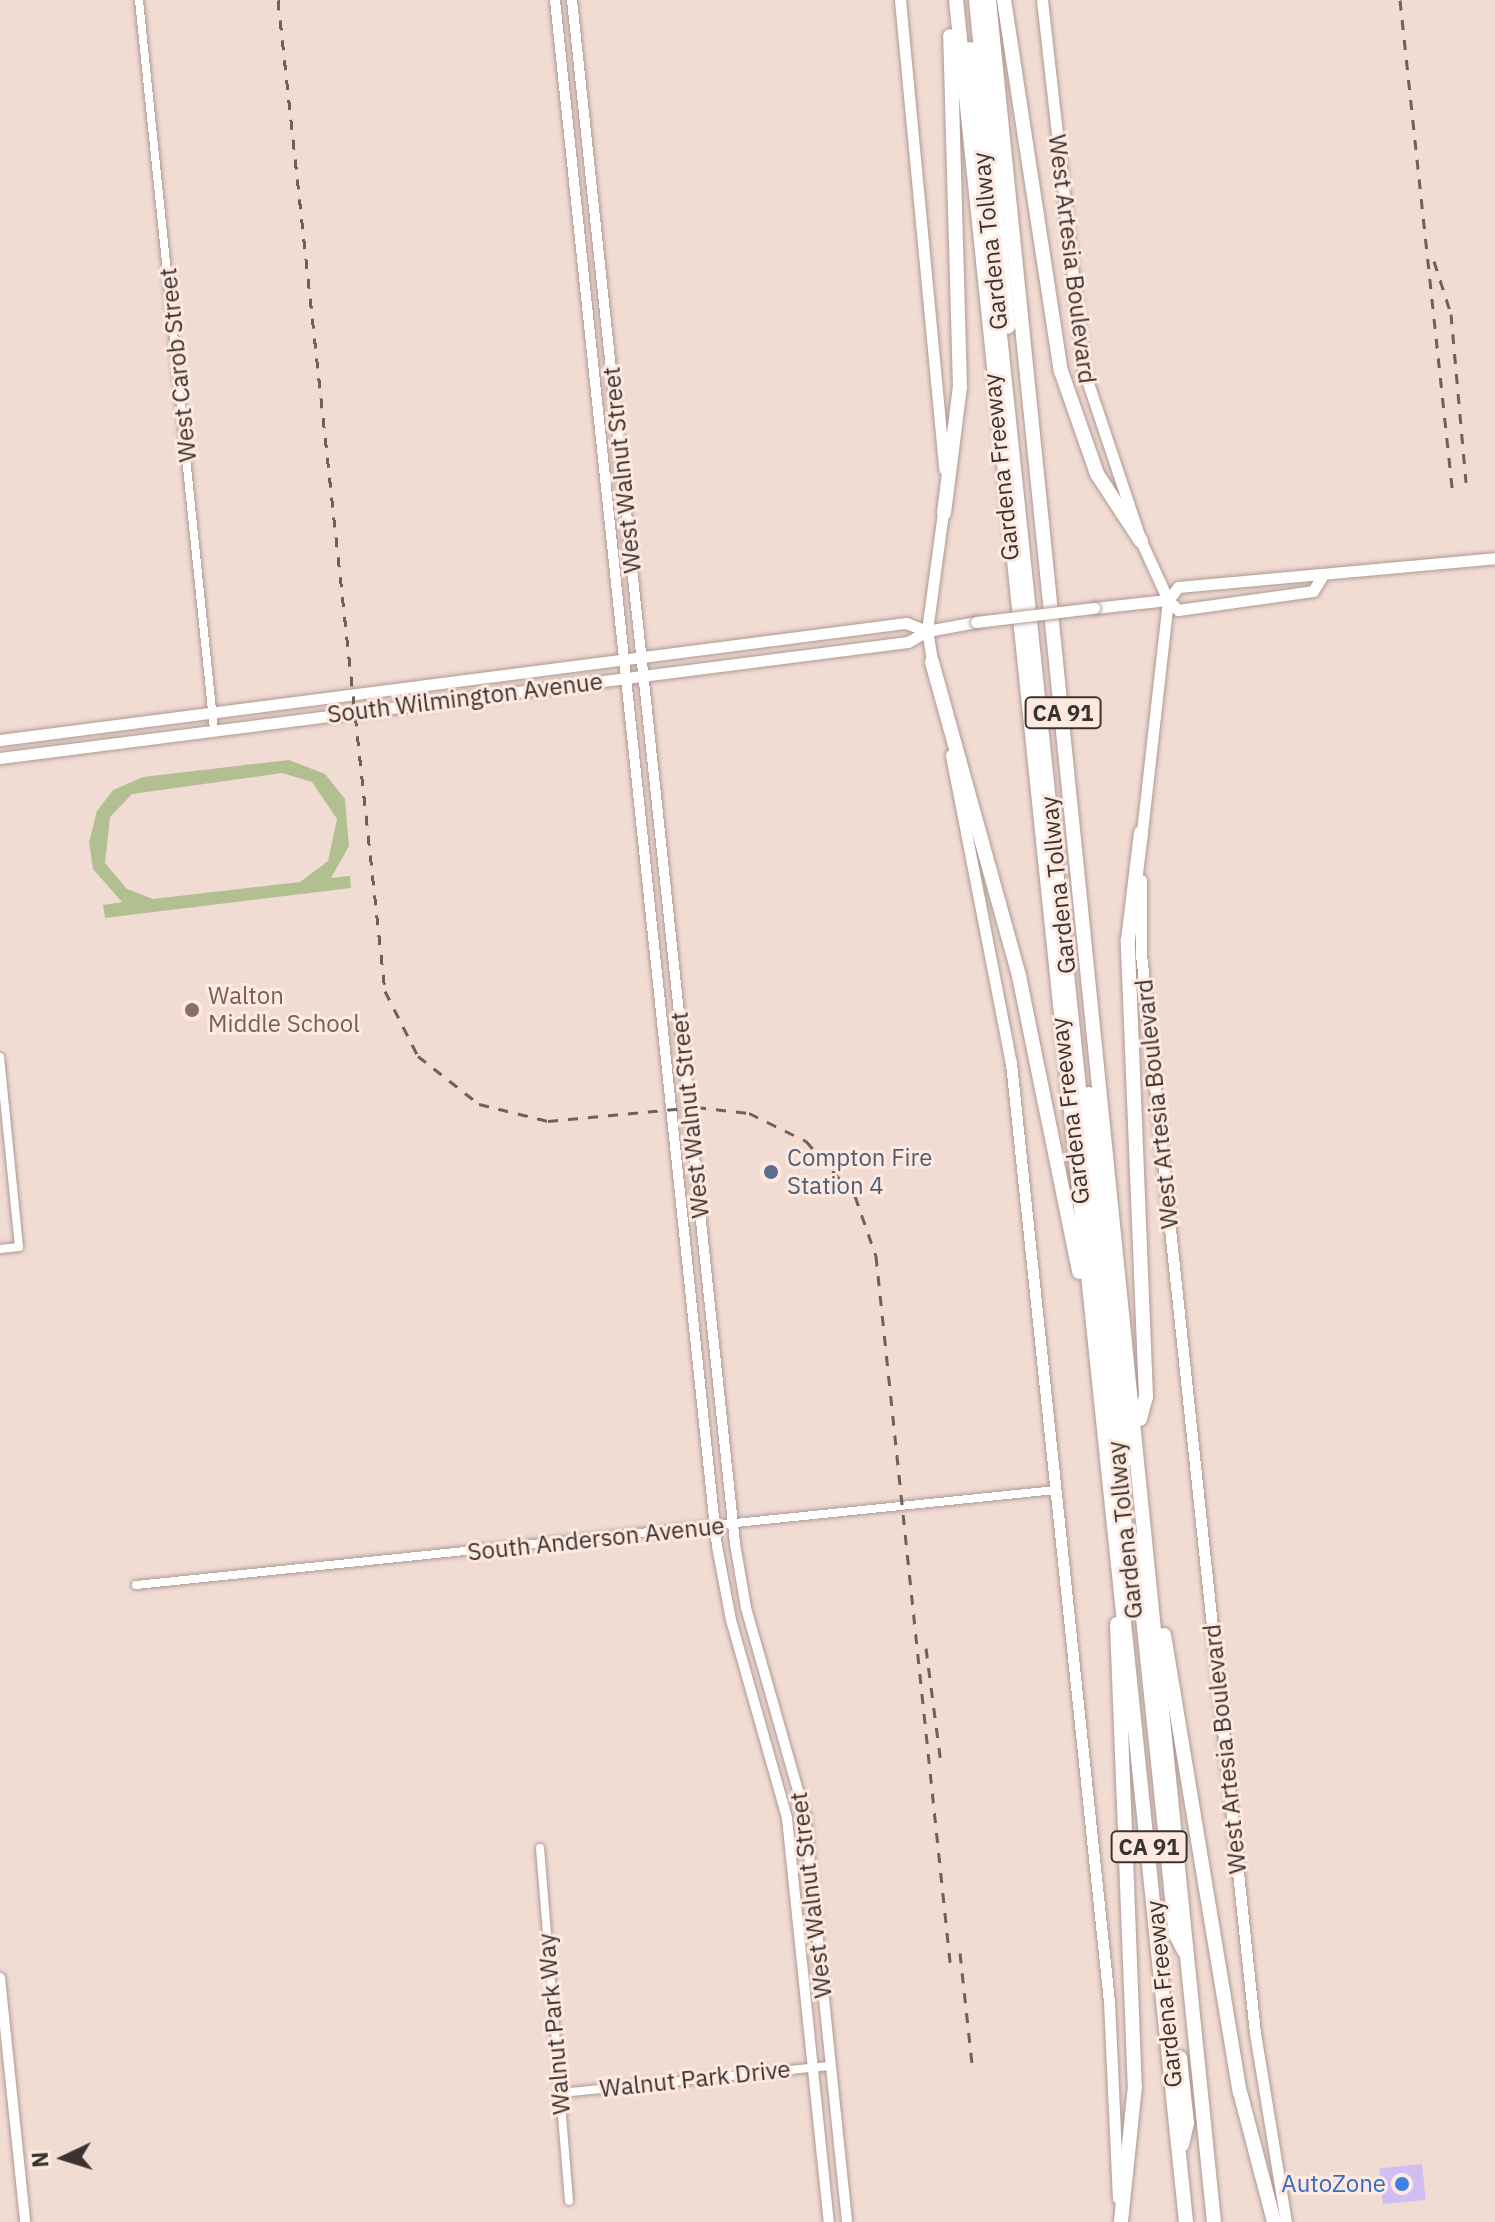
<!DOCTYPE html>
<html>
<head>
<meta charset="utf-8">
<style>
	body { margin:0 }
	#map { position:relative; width:1495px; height:2222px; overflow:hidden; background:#f1dcd3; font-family:"IBM Plex Sans",sans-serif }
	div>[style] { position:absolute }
	.green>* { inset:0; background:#b2c091 }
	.building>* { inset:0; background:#d0bdf2; transform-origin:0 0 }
	.roads { filter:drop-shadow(0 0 2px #ae9a93) drop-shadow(0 0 2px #ae9a93) }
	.minor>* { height:8px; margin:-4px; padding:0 4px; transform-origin:4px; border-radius:4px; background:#fff }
	.tertiary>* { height:10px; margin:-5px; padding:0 5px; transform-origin:5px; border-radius:5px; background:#fff }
	.secondary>* { height:11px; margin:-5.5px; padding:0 5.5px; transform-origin:5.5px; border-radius:5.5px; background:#fff }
	.motorway>* { height:14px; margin:-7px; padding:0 7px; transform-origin:7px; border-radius:7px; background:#fff }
	.rail>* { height:3px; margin-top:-1.5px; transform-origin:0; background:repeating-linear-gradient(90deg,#6c615c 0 10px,transparent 0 20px) }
	.bridges { filter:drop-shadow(0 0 2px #ae9a93) drop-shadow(0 0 2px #ae9a93) }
	.secondary-bridge>* { height:11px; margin:-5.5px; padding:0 5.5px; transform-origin:5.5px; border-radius:5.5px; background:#fff }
	.dots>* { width:22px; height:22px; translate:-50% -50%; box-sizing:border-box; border:4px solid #fee9e0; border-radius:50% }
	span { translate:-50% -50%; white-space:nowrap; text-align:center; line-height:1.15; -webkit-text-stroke:6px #fee9e0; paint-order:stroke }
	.shield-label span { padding:2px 6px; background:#fee9e0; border:2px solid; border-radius:6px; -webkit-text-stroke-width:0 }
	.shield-label { font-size:22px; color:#3a322f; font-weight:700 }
	.street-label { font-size:24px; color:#3a322f }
	.education-label { font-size:24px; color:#785e54 }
	.left { translate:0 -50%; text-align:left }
	.service-label { font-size:24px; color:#4e5e75 }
	.shop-label { font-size:24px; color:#366cbe }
	.right { translate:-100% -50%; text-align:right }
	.north { position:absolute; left:24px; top:2118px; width:80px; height:80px; -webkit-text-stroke:6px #fee9e0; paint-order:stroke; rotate:266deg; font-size:22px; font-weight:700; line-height:32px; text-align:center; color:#3a322f }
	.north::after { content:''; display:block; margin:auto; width:28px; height:36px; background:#3a322f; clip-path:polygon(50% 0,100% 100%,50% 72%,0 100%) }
</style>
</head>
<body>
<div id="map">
	<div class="green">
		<i style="clip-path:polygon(evenodd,289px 760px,325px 774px,345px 799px,349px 846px,331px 878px,350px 876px,351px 888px,105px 918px,103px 905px,122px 902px,93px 869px,89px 842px,97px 811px,113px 790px,143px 777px,289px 760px,282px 773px,312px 782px,337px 819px,328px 861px,300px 882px,153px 899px,127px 889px,105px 863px,110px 817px,132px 794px,282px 773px)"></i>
	</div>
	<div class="building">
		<i style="left:1422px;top:2164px;width:36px;height:43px;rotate:84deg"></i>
	</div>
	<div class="roads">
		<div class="minor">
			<i style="left:139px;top:0;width:734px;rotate:84.13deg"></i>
			<i style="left:0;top:1057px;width:191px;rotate:84.3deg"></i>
			<i style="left:19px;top:1247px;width:19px;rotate:174deg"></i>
			<i style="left:136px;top:1585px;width:924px;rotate:-5.9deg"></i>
			<i style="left:540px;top:1848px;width:354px;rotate:85.3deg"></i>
			<i style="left:560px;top:2093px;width:272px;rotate:-5.7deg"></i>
		</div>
		<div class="tertiary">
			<i style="left:555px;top:0;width:1554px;rotate:84.02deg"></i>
			<i style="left:717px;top:1546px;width:75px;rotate:79.3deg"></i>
			<i style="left:731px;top:1620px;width:206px;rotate:74.2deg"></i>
			<i style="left:787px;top:1818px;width:406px;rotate:84.1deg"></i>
			<i style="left:572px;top:0;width:1553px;rotate:83.97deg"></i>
			<i style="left:735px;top:1544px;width:65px;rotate:80.2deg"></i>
			<i style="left:746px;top:1608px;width:215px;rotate:74.1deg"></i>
			<i style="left:805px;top:1815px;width:409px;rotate:84.1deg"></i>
			<i style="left:0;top:1978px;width:245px;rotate:84.1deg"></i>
		</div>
		<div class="secondary">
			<i style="left:900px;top:0;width:471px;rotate:84.6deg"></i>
			<i style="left:1042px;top:0;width:370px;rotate:83.6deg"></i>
			<i style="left:1083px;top:368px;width:182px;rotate:71.5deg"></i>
			<i style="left:1141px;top:541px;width:65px;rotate:65.4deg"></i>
			<i style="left:1168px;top:600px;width:241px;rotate:96.4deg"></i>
			<i style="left:1168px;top:600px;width:14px;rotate:45deg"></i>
			<i style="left:1178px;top:610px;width:136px;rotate:-8deg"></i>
			<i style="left:1313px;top:591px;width:15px;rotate:-58deg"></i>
			<i style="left:1094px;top:608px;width:74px;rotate:-6.2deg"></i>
			<i style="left:1168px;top:600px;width:16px;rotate:-52deg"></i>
			<i style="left:1178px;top:587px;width:318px;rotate:-5.2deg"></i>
			<i style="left:933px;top:667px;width:36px;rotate:-99deg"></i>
			<i style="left:927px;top:631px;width:126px;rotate:-82.3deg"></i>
			<i style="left:0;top:740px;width:914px;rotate:-7.36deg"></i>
			<i style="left:906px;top:623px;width:22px;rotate:21deg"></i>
			<i style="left:951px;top:755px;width:314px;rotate:79deg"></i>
			<i style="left:1011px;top:1063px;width:943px;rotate:84.04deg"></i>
			<i style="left:1109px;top:2001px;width:197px;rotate:87.4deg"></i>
			<i style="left:0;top:758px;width:915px;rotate:-7.28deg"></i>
			<i style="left:908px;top:642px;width:22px;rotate:-30deg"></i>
			<i style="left:927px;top:631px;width:50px;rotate:-10.4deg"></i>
			<i style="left:1141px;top:880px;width:74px;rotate:90deg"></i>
			<i style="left:1141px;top:954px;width:1085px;rotate:83.97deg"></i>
			<i style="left:1255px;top:2033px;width:192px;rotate:80.7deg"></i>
		</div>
		<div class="motorway">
			<i style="left:956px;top:0;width:2234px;rotate:84.09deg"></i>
			<i style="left:976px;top:0;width:328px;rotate:84.4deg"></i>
			<i style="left:989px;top:0;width:2233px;rotate:84.22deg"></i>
			<i style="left:1004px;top:0;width:375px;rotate:81.3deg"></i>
			<i style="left:1061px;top:371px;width:109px;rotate:70.7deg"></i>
			<i style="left:1097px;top:474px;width:80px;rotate:56.7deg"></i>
			<i style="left:970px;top:49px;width:1515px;rotate:84.01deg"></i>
			<i style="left:944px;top:513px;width:127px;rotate:-82.8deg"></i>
			<i style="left:960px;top:387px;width:351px;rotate:-91.6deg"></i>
			<i style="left:932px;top:662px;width:326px;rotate:74.5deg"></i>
			<i style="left:1019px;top:976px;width:302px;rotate:78.5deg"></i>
			<i style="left:1089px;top:1094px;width:367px;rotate:84.1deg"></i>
			<i style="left:1140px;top:1419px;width:23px;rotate:-75deg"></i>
			<i style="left:1146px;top:1397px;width:457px;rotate:-92.3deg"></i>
			<i style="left:1128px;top:940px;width:108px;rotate:-83.1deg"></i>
			<i style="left:1135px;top:1540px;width:397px;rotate:84.1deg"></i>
			<i style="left:1176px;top:1935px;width:18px;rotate:63deg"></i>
			<i style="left:1117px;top:1624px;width:462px;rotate:87.8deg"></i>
			<i style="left:1135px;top:2086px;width:137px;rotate:95.9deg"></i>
			<i style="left:1164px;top:1635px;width:463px;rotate:80.6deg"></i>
			<i style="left:1240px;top:2092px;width:134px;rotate:75.3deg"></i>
			<i style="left:1180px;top:2058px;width:65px;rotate:83.9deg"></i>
			<i style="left:1187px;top:2123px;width:22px;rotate:103deg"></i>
		</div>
	</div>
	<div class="rail">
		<i style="left:278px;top:0;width:997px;rotate:83.84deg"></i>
		<i style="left:385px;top:991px;width:73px;rotate:63.1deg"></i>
		<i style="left:418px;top:1056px;width:78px;rotate:38.2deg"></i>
		<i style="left:479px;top:1104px;width:71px;rotate:13.8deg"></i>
		<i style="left:548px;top:1121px;width:149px;rotate:-5.4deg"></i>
		<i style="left:696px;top:1107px;width:53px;rotate:6.5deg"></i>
		<i style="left:749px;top:1113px;width:64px;rotate:26.2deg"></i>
		<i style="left:806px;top:1141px;width:74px;rotate:48.3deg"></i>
		<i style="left:855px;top:1196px;width:64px;rotate:70.7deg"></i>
		<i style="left:876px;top:1256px;width:719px;rotate:84.01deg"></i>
		<i style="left:1400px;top:0;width:491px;rotate:83.9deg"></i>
		<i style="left:1434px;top:261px;width:56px;rotate:72.2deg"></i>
		<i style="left:1451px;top:314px;width:169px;rotate:84.9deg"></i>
		<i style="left:926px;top:1648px;width:116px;rotate:82.6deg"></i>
		<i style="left:960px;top:1953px;width:112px;rotate:83.8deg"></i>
	</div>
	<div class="bridges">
		<div class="secondary-bridge">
			<i style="left:976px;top:622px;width:119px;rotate:-6.8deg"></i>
		</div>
	</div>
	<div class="dots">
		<i style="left:192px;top:1010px;background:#8d6e63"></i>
		<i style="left:771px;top:1172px;background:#5c6f8a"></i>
		<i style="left:1402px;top:2184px;background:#3f7fe0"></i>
	</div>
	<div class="shield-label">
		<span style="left:1063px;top:713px">CA 91</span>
		<span style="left:1149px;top:1847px">CA 91</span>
	</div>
	<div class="street-label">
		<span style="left:990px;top:241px;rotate:-96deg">Gardena Tollway</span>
		<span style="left:1072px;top:259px;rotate:83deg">West Artesia Boulevard</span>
		<span style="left:178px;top:365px;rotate:-96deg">West Carob Street</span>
		<span style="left:1001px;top:467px;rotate:-96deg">Gardena Freeway</span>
		<span style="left:622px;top:470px;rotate:-96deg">West Walnut Street</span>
		<span style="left:465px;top:698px;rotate:-7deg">South Wilmington Avenue</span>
		<span style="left:1058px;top:885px;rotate:-96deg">Gardena Tollway</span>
		<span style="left:1157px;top:1104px;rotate:-96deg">West Artesia Boulevard</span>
		<span style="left:1070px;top:1111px;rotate:-97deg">Gardena Freeway</span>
		<span style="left:690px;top:1115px;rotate:-96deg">West Walnut Street</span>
		<span style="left:1125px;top:1530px;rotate:-96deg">Gardena Tollway</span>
		<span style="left:596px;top:1539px;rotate:-6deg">South Anderson Avenue</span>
		<span style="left:1225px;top:1749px;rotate:-96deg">West Artesia Boulevard</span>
		<span style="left:811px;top:1895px;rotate:-97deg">West Walnut Street</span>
		<span style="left:1164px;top:1994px;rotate:-96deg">Gardena Freeway</span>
		<span style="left:554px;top:2024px;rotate:-95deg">Walnut Park Way</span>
		<span style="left:695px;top:2079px;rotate:-6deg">Walnut Park Drive</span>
	</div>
	<div class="education-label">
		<span class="left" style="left:208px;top:1010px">Walton<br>Middle School</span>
	</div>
	<div class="service-label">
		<span class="left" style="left:787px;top:1172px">Compton Fire<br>Station 4</span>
	</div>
	<div class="shop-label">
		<span class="right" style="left:1386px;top:2184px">AutoZone</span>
	</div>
	<div class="north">N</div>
</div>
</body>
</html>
